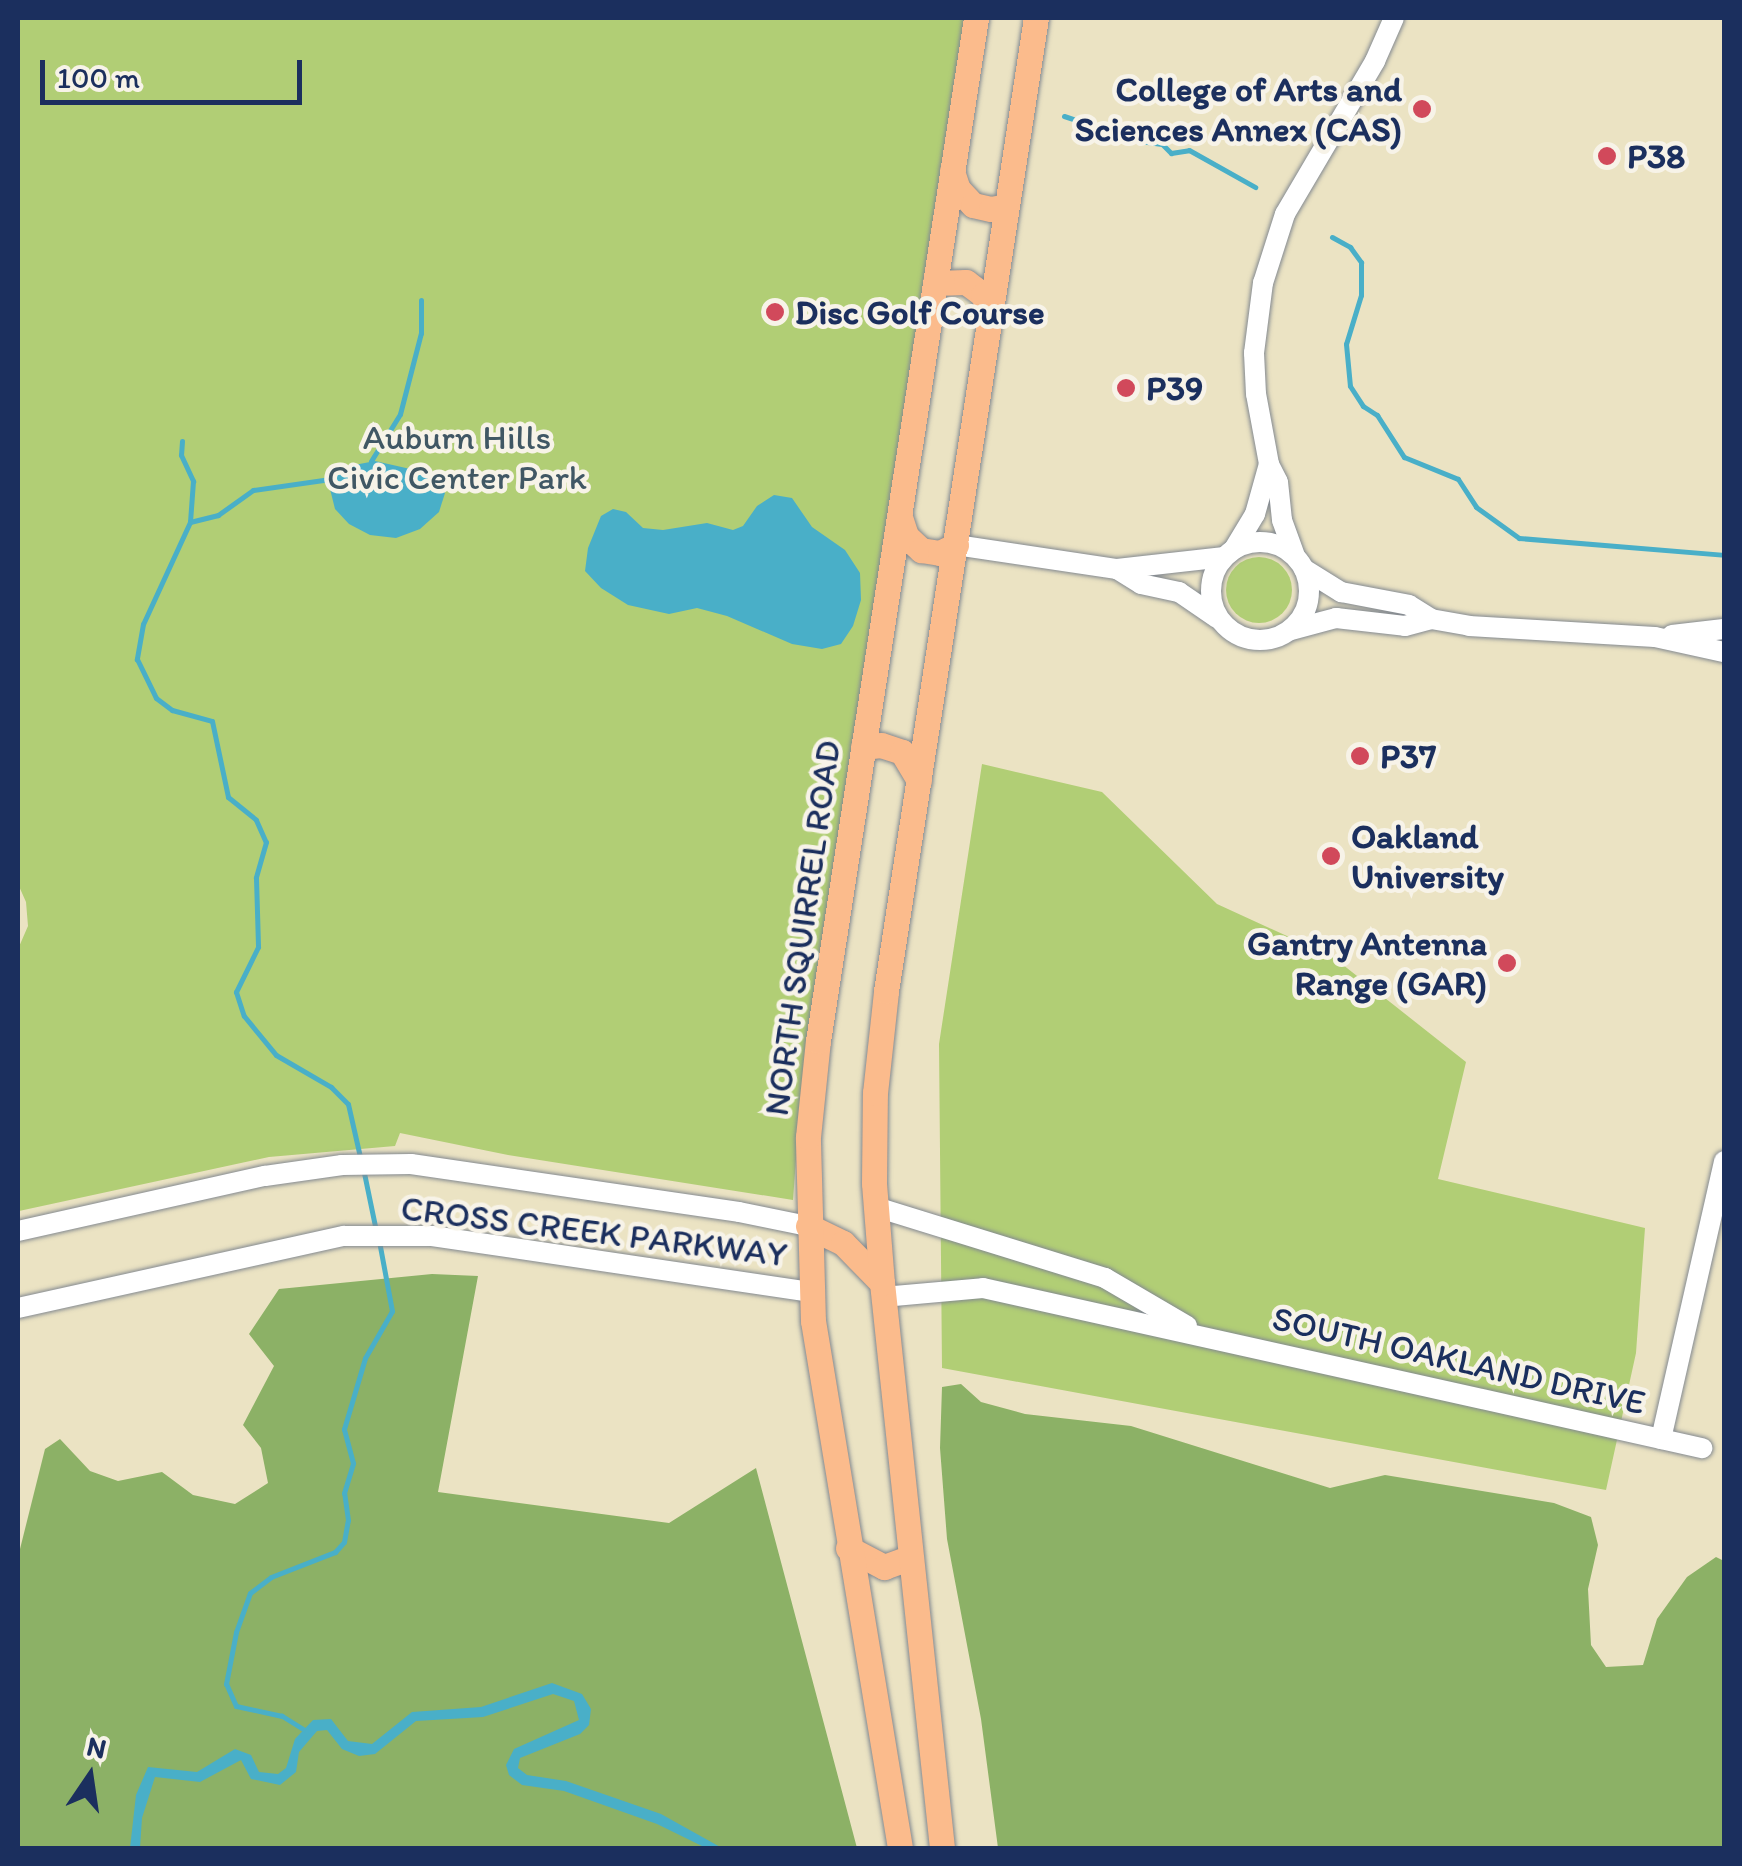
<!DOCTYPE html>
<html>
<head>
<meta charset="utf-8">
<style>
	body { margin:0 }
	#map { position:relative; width:1742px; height:1866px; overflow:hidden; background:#ebe3c3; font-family:Itim,sans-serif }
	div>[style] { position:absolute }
	.green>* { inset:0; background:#b1ce75 }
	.round { border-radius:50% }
	.forest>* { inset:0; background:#8cb166 }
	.water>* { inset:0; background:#49afc8 }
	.stream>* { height:5px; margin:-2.5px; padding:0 2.5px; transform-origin:2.5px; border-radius:2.5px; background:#49afc8 }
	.roads { filter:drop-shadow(0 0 2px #838990) drop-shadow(0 0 2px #838990) }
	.minor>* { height:20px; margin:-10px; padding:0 10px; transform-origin:10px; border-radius:10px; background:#fff }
	.minor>.ring { margin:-10px; padding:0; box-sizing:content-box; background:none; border:20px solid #fff; border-radius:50% }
	.major>* { height:25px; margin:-12.5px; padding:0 12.5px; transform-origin:12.5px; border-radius:12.5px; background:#fbbb8c }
	.dots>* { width:28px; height:28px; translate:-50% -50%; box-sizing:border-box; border:5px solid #f7f3e8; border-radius:50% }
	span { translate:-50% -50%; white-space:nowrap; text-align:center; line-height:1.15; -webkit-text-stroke:9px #f7f3e8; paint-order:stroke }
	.poi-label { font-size:35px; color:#1b2f5e; font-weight:700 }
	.right { translate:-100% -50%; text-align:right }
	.left { translate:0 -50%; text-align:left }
	.park-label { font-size:35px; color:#405764 }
	.street-label { font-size:35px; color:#1b2f5e }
	.frame { position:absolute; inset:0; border:20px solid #1b2f5e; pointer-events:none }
	.north { position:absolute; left:40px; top:1726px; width:100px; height:100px; -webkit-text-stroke:8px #f7f3e8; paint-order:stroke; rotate:13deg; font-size:28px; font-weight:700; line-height:40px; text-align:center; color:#1b2f5e }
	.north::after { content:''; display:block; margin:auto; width:35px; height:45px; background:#1b2f5e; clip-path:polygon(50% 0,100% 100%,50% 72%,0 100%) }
	.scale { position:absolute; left:40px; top:60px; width:262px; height:45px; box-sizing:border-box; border:5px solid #1b2f5e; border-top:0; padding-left:12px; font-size:30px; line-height:35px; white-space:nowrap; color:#1b2f5e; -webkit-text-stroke:8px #f7f3e8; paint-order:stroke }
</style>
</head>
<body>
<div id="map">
	<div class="green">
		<i style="clip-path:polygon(18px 18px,969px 18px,799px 1118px,793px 1200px,508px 1155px,400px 1133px,395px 1146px,269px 1157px,19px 1211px,18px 949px,28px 926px,26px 902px,18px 884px)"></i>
		<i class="round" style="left:1226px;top:557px;width:66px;height:66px"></i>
		<i style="clip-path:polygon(982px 764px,1102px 792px,1217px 904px,1333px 957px,1466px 1062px,1438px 1179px,1645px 1228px,1636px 1353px,1606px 1490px,942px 1368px,939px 1044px)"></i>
	</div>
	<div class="forest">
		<i style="clip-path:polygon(432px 1274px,478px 1276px,438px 1492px,669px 1523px,756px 1468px,857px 1848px,18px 1848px,18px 1557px,45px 1449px,60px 1439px,90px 1471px,118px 1481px,162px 1472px,193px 1495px,235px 1504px,268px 1483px,261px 1448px,243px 1425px,274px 1366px,249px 1334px,279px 1289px)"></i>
		<i style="clip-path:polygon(961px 1384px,981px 1402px,1025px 1414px,1131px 1426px,1330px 1488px,1385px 1475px,1554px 1503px,1591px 1517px,1598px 1545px,1588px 1589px,1591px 1645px,1606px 1667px,1643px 1665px,1657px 1619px,1687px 1577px,1716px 1557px,1724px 1561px,1724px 1848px,998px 1848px,981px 1719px,947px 1539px,940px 1448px,942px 1387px)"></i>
	</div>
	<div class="water">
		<i style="clip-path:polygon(375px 461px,428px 473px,445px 493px,439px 512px,420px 529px,396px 538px,370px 535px,349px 524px,335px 509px,330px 489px,339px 468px)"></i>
		<i style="clip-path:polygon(774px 495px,792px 498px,812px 527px,845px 550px,860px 573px,861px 600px,853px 626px,841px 644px,822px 649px,792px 644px,727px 616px,697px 608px,669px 614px,628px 605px,601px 588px,585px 571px,588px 548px,601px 516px,613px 509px,626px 512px,643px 528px,663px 530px,707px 523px,733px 530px,743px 526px,757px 506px)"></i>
		<i style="clip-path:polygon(552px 1683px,582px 1694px,591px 1709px,589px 1725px,580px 1734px,520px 1758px,518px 1768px,527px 1775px,566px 1781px,661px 1814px,722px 1848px,706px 1848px,657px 1824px,564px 1791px,522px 1785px,509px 1775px,506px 1765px,514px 1749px,579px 1720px,574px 1701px,553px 1694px,483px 1717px,416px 1721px,375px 1754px,359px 1756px,342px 1749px,327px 1730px,317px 1731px,299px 1752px,296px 1772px,280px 1785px,251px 1779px,241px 1760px,200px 1782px,155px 1777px,142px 1818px,140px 1848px,130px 1848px,136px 1795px,148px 1767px,197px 1772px,235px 1749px,251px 1755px,259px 1772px,278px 1774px,286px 1768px,295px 1739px,313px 1720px,331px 1719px,348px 1741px,372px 1744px,412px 1712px,481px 1707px)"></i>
	</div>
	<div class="stream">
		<i style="left:1064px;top:116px;width:13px;rotate:18deg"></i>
		<i style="left:1076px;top:120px;width:18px;rotate:49deg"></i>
		<i style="left:1088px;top:134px;width:27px;rotate:-8deg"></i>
		<i style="left:1115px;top:130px;width:21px;rotate:29deg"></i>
		<i style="left:1133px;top:140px;width:29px;rotate:8deg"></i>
		<i style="left:1162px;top:144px;width:13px;rotate:45deg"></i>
		<i style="left:1171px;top:153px;width:18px;rotate:-9deg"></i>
		<i style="left:1189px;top:150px;width:76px;rotate:29.3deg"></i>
		<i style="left:1332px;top:237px;width:21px;rotate:29deg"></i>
		<i style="left:1350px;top:247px;width:19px;rotate:54deg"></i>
		<i style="left:1361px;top:262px;width:33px;rotate:90deg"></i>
		<i style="left:1361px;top:295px;width:51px;rotate:107deg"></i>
		<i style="left:1346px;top:344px;width:42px;rotate:84.6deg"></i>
		<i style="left:1350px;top:386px;width:24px;rotate:57deg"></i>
		<i style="left:1363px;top:406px;width:17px;rotate:33deg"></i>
		<i style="left:1377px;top:415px;width:50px;rotate:57.3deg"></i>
		<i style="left:1404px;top:457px;width:58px;rotate:22.2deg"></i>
		<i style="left:1458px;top:479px;width:33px;rotate:57deg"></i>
		<i style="left:1476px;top:507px;width:53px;rotate:35.8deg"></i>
		<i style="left:1519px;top:538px;width:206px;rotate:4.7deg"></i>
		<i style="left:182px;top:441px;width:14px;rotate:94deg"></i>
		<i style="left:181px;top:455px;width:29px;rotate:65deg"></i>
		<i style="left:193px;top:481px;width:41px;rotate:94.2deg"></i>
		<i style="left:190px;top:522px;width:112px;rotate:114.7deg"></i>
		<i style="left:143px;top:624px;width:36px;rotate:100deg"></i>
		<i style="left:137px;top:659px;width:43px;rotate:64deg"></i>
		<i style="left:156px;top:698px;width:20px;rotate:37deg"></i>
		<i style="left:172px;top:710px;width:41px;rotate:15.4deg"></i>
		<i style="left:212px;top:721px;width:78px;rotate:78.1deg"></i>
		<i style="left:228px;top:797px;width:36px;rotate:39deg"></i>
		<i style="left:256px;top:820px;width:24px;rotate:66deg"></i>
		<i style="left:266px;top:842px;width:37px;rotate:106deg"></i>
		<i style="left:256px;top:878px;width:69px;rotate:88.3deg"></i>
		<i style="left:258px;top:947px;width:50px;rotate:116.1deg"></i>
		<i style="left:236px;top:992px;width:25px;rotate:72deg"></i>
		<i style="left:244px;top:1016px;width:50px;rotate:50.6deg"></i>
		<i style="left:276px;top:1055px;width:64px;rotate:30.2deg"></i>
		<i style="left:331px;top:1087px;width:24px;rotate:45deg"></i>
		<i style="left:348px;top:1104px;width:54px;rotate:77.2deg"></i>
		<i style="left:371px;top:461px;width:55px;rotate:-58.3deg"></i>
		<i style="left:400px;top:414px;width:84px;rotate:-75.5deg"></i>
		<i style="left:421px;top:333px;width:33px;rotate:-90deg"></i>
		<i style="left:190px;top:522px;width:29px;rotate:-14deg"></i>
		<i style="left:218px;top:515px;width:43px;rotate:-35.5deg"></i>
		<i style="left:253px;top:490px;width:85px;rotate:-8.1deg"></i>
		<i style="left:363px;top:1168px;width:64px;rotate:78.3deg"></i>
		<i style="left:303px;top:1729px;width:25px;rotate:-148deg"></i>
		<i style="left:282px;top:1716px;width:47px;rotate:-167.7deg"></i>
		<i style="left:236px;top:1706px;width:24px;rotate:-114deg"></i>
		<i style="left:226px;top:1684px;width:53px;rotate:-79.1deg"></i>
		<i style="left:236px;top:1632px;width:41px;rotate:-70.3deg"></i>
		<i style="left:250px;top:1593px;width:26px;rotate:-37deg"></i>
		<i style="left:271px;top:1577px;width:69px;rotate:-21.3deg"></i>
		<i style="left:335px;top:1552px;width:13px;rotate:-48deg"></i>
		<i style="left:344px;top:1542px;width:22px;rotate:-80deg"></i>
		<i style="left:348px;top:1520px;width:27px;rotate:-98deg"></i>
		<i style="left:344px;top:1493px;width:31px;rotate:-73deg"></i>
		<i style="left:353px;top:1463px;width:35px;rotate:-105deg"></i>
		<i style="left:344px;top:1429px;width:74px;rotate:-73.5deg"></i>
		<i style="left:365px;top:1358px;width:54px;rotate:-60.1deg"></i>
		<i style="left:392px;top:1311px;width:71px;rotate:-100.5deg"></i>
	</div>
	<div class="roads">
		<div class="minor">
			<i class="ring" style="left:1211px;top:542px;width:78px;height:78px"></i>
			<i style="left:956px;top:545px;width:163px;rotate:8.5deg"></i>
			<i style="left:1117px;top:569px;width:108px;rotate:-6.4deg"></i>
			<i style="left:1234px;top:549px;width:41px;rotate:-59deg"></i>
			<i style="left:1255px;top:514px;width:52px;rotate:-74.4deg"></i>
			<i style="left:1295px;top:556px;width:38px;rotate:-110deg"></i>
			<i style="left:1282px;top:520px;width:38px;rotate:-96deg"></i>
			<i style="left:1278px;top:482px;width:20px;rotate:-117deg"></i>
			<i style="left:1269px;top:464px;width:71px;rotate:-100.5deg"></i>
			<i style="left:1256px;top:394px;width:41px;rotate:-92.8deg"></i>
			<i style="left:1254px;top:353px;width:71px;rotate:-82.7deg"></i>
			<i style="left:1263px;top:283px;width:72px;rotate:-72.3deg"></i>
			<i style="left:1285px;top:214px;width:178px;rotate:-59.5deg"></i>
			<i style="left:1375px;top:61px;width:47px;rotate:-66.2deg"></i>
			<i style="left:1117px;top:569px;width:28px;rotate:32deg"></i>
			<i style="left:1141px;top:584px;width:39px;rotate:12deg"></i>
			<i style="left:1179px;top:592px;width:46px;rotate:34.4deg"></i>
			<i style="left:1304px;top:569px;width:44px;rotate:31.9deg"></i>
			<i style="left:1341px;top:592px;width:69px;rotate:10.8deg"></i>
			<i style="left:1409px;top:605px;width:26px;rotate:32deg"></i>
			<i style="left:1431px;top:619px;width:39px;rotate:10deg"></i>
			<i style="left:1469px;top:626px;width:186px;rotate:3.4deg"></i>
			<i style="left:1655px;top:637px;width:71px;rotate:12.3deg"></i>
			<i style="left:1291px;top:630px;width:47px;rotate:-14.9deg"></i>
			<i style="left:1336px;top:618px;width:69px;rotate:6.6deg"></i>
			<i style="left:1405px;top:626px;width:27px;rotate:-15deg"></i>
			<i style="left:1672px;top:635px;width:52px;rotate:-6.6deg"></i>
			<i style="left:876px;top:1207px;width:240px;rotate:17.2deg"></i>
			<i style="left:1105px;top:1278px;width:95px;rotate:30.3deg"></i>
			<i style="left:18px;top:1231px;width:253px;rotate:-12.6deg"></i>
			<i style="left:265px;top:1176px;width:78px;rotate:-8.1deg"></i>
			<i style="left:342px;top:1165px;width:69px;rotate:-0.8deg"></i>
			<i style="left:411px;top:1164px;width:331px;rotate:8.3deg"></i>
			<i style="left:739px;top:1212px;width:70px;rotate:11.5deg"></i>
			<i style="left:883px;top:1297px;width:100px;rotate:-5.1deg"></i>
			<i style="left:983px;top:1288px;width:737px;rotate:12.55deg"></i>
			<i style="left:18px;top:1308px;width:334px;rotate:-12.5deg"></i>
			<i style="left:344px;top:1236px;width:88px"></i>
			<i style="left:432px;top:1236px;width:382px;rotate:8.4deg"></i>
			<i style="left:1661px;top:1439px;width:285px;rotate:-77.2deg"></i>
		</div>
		<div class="major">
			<i style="left:952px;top:171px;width:19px;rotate:72deg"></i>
			<i style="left:958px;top:189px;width:22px;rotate:47deg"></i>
			<i style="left:973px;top:205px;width:18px;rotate:13deg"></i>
			<i style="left:991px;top:209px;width:16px;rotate:-11deg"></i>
			<i style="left:935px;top:283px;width:31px;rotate:-2deg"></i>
			<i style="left:966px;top:282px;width:21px;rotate:37deg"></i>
			<i style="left:983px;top:295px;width:22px;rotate:68deg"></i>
			<i style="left:900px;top:517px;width:20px;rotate:72deg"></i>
			<i style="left:906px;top:536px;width:21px;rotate:43deg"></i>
			<i style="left:921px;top:550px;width:19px;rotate:9deg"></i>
			<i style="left:940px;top:553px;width:18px;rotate:-27deg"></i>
			<i style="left:863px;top:747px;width:18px;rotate:-6deg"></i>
			<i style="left:881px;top:745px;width:22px;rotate:18deg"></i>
			<i style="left:902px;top:752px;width:33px;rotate:59deg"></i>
			<i style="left:808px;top:1226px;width:39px;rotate:26deg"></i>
			<i style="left:843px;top:1243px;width:56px;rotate:45.7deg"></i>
			<i style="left:848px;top:1548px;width:41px;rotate:27.8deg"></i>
			<i style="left:884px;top:1567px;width:27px;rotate:-20deg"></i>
			<i style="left:900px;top:1848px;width:534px;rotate:-99.37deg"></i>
			<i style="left:813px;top:1321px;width:184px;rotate:-91.6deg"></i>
			<i style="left:808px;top:1137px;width:97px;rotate:-84.1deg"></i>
			<i style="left:818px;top:1041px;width:1035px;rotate:-81.22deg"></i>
			<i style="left:942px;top:1848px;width:568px;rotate:-96.06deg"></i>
			<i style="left:882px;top:1283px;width:100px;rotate:-94.6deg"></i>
			<i style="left:874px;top:1183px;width:90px;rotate:-89.4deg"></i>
			<i style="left:875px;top:1093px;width:103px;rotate:-83.8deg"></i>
			<i style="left:886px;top:991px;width:984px;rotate:-81.24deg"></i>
		</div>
	</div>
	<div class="dots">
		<i style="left:1422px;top:109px;background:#d1495b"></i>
		<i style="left:1607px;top:156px;background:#d1495b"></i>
		<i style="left:775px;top:312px;background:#d1495b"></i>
		<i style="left:1126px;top:388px;background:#d1495b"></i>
		<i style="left:1360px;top:756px;background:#d1495b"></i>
		<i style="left:1331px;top:856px;background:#d1495b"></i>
		<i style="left:1507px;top:963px;background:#d1495b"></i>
	</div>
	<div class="poi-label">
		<span class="right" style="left:1402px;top:109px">College of Arts and<br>Sciences Annex (CAS)</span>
		<span class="left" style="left:1627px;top:156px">P38</span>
		<span class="left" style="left:795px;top:312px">Disc Golf Course</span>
		<span class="left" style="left:1146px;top:388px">P39</span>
		<span class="left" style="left:1380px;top:756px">P37</span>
		<span class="left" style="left:1351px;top:856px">Oakland<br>University</span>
		<span class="right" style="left:1487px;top:963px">Gantry Antenna<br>Range (GAR)</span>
	</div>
	<div class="park-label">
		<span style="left:457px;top:457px">Auburn Hills<br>Civic Center Park</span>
	</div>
	<div class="street-label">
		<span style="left:802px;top:928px;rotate:-82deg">NORTH SQUIRREL ROAD</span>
		<span style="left:594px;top:1231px;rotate:7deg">CROSS CREEK PARKWAY</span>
		<span style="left:1459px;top:1360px;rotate:13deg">SOUTH OAKLAND DRIVE</span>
	</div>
	<div class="frame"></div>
	<div class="north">N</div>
	<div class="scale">100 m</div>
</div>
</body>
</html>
